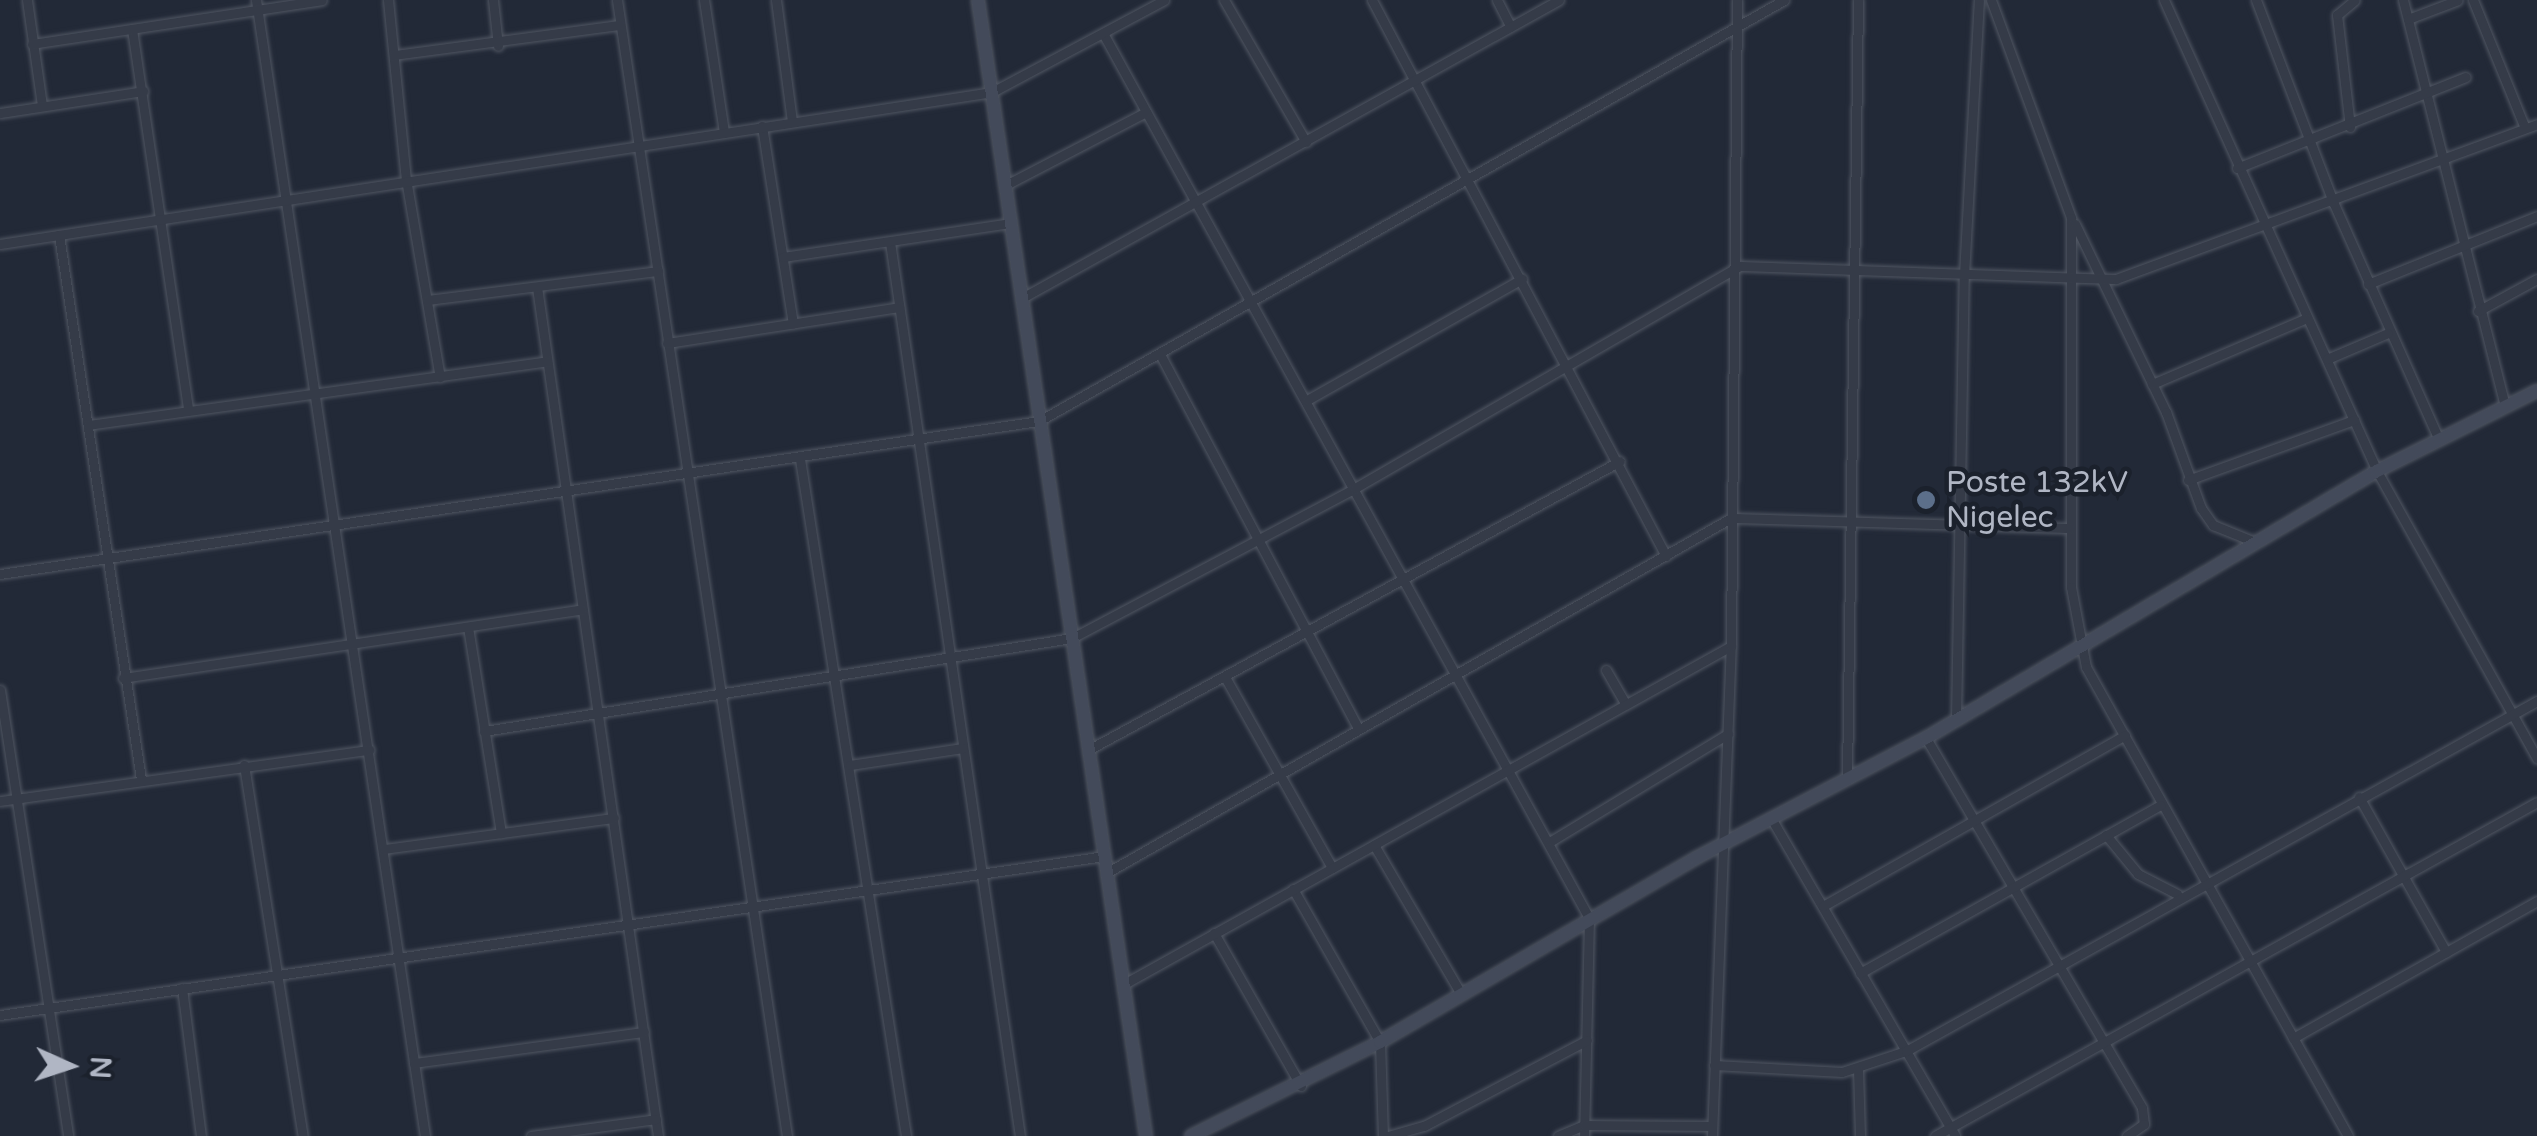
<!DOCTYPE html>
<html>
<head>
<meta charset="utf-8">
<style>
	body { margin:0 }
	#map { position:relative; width:2537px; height:1136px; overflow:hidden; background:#222937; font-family:"Varela Round",sans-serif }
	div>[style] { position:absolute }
	.roads { filter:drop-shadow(0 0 2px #505662) drop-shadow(0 0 2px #505662) }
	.street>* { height:9px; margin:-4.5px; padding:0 4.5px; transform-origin:4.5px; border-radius:4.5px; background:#353b48 }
	.secondary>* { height:12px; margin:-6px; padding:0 6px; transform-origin:6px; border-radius:6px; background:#434a5a }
	.dots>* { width:28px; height:28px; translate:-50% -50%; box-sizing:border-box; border:5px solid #1b212c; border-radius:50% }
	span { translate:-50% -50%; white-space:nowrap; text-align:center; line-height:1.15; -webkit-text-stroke:9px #1b212c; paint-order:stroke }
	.poi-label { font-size:30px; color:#b0b6c4 }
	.left { translate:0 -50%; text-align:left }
	.north { position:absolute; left:20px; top:1016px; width:100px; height:100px; -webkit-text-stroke:8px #1b212c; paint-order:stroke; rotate:93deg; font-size:28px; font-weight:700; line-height:40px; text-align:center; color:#b0b6c4 }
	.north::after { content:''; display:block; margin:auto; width:35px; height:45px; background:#b0b6c4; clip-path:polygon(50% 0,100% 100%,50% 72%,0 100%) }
</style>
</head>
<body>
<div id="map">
	<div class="roads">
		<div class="street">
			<i style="left:27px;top:0;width:107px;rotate:81.9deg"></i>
			<i style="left:256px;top:0;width:1149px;rotate:81.54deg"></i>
			<i style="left:388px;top:0;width:180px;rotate:84.3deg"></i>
			<i style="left:406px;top:179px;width:201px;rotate:80.3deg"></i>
			<i style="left:493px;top:0;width:46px;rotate:83.8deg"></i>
			<i style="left:617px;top:0;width:1149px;rotate:81.49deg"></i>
			<i style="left:704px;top:0;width:134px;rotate:81.4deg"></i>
			<i style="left:776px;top:0;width:123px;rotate:82.5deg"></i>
			<i style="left:1224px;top:0;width:164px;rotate:60deg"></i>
			<i style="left:1372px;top:0;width:629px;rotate:62.13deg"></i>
			<i style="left:1497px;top:0;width:30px;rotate:63deg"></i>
			<i style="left:1991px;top:0;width:232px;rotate:69.8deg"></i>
			<i style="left:2071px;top:218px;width:369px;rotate:90deg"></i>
			<i style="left:2071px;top:587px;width:81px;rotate:79.4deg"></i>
			<i style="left:2086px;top:667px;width:537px;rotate:60.81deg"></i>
			<i style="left:2164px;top:0;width:517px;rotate:65.67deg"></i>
			<i style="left:2377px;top:471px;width:329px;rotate:60.9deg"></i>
			<i style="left:2256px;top:0;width:218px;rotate:69.1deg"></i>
			<i style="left:2334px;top:204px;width:256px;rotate:66deg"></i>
			<i style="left:2403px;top:0;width:419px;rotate:75.9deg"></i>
			<i style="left:2473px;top:0;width:138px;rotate:67.9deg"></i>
			<i style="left:2408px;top:19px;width:53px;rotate:-20.8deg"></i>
			<i style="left:132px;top:29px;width:384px;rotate:81.6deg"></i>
			<i style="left:1104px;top:35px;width:1007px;rotate:61.22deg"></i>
			<i style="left:1589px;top:918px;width:218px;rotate:91.3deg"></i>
			<i style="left:32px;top:44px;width:293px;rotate:-8.6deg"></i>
			<i style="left:394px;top:55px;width:228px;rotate:-7.6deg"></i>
			<i style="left:0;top:113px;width:145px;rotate:-8.7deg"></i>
			<i style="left:762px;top:126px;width:200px;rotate:81.1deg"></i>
			<i style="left:2350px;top:127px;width:113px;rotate:-96.6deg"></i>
			<i style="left:2337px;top:15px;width:23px;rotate:-40deg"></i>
			<i style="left:2237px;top:168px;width:246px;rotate:-21.7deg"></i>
			<i style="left:1004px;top:186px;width:160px;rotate:-27.5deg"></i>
			<i style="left:2075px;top:224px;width:209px;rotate:64.2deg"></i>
			<i style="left:2166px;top:412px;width:102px;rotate:70deg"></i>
			<i style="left:2201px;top:508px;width:21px;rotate:55deg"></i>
			<i style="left:2213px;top:525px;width:45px;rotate:22deg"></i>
			<i style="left:59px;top:235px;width:550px;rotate:81.43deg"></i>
			<i style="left:890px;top:242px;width:903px;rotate:81.73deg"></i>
			<i style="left:0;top:244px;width:1004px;rotate:-8.71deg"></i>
			<i style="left:992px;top:92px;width:195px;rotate:-28.1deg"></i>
			<i style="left:783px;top:257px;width:231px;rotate:-8.5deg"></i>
			<i style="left:2368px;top:284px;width:182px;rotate:-21.9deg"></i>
			<i style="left:537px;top:287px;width:858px;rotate:81.89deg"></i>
			<i style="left:1022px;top:298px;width:614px;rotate:-29.03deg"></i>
			<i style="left:428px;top:300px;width:232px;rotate:-7.2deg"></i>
			<i style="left:2478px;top:311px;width:67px;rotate:-28.5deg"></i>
			<i style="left:667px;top:343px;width:235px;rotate:-8.8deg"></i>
			<i style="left:1161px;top:356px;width:421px;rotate:62.1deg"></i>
			<i style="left:2327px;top:359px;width:66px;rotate:-23.1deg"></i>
			<i style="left:2152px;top:384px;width:168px;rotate:-23.1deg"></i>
			<i style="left:1307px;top:400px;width:247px;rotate:-29.4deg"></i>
			<i style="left:88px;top:425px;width:463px;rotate:-7.9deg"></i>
			<i style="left:800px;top:459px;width:685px;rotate:81.1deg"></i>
			<i style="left:2188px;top:480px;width:177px;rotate:-19.9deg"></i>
			<i style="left:0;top:574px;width:1050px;rotate:-8.38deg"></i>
			<i style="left:1039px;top:421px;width:856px;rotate:-29.47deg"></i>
			<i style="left:468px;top:627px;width:209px;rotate:80.9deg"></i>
			<i style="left:1606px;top:670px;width:38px;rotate:60deg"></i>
			<i style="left:1225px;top:677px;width:219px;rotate:60.7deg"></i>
			<i style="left:123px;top:678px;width:464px;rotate:-8.5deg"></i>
			<i style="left:0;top:690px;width:451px;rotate:81.3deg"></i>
			<i style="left:1956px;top:720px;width:445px;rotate:-89deg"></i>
			<i style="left:1964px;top:275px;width:275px;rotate:-86.9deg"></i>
			<i style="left:484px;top:731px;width:595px;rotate:-8.99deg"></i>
			<i style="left:1072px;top:638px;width:320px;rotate:-27.9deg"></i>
			<i style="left:1355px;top:488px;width:444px;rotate:-30deg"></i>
			<i style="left:1739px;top:266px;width:377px;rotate:2deg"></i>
			<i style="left:2116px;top:279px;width:449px;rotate:-20.2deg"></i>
			<i style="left:1926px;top:738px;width:428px;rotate:59.7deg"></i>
			<i style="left:2142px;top:1108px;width:16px;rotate:83deg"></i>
			<i style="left:2144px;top:1124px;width:21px;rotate:145deg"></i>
			<i style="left:1088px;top:750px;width:605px;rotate:-28.51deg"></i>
			<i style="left:244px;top:765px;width:376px;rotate:81deg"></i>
			<i style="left:850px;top:765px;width:114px;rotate:-8.6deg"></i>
			<i style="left:1847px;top:779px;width:779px;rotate:-89.19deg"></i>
			<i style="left:2359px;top:797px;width:178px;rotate:60.7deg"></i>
			<i style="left:0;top:801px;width:373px;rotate:-7.9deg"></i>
			<i style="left:1771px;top:818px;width:367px;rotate:59.9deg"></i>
			<i style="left:2106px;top:835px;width:50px;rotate:50.6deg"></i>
			<i style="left:2138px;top:874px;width:44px;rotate:27.1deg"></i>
			<i style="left:1551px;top:841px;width:207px;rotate:-31.2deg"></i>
			<i style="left:1374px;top:845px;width:173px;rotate:59.7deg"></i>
			<i style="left:384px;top:849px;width:232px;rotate:-7.7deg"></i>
			<i style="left:1108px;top:872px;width:717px;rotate:-29.61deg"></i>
			<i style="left:1731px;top:518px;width:339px;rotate:1.7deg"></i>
			<i style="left:1293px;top:889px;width:176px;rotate:60.4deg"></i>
			<i style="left:1380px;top:1042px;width:94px;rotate:88.2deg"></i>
			<i style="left:1823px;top:906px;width:347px;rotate:-29.5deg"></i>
			<i style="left:1214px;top:933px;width:176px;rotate:60.4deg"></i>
			<i style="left:1860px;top:973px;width:344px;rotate:-29.2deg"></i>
			<i style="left:1124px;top:984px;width:695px;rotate:-29.11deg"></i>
			<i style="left:182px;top:988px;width:149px;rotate:82.7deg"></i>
			<i style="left:0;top:1015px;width:1116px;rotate:-8.19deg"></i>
			<i style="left:2293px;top:1038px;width:280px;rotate:-29.3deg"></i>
			<i style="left:414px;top:1063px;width:232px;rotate:-7.7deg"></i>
			<i style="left:1714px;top:1065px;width:128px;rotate:3.1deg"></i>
			<i style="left:1842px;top:1072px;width:67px;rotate:-18.2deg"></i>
			<i style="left:1906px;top:1051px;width:722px;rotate:-29.02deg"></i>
			<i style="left:1858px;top:1069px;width:67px;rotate:88.3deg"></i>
			<i style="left:531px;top:1136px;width:126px;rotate:-7.7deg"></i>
			<i style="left:1388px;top:1136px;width:37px;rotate:-16deg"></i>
			<i style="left:1424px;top:1126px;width:184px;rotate:-27.8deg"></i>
			<i style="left:1558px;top:1136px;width:28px;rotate:-23deg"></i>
			<i style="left:1584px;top:1125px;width:128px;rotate:0.4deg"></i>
			<i style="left:1712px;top:1136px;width:490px;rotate:-87.8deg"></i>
			<i style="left:1731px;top:646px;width:646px;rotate:-89.47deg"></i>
			<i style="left:1935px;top:1136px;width:688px;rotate:-29.02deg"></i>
		</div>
		<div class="secondary">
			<i style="left:978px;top:0;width:1148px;rotate:81.59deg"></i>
			<i style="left:1191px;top:1136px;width:211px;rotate:-26.4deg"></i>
			<i style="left:1380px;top:1042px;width:366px;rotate:-30.2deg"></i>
			<i style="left:1696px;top:858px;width:259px;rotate:-27.6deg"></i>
			<i style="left:1926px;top:738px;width:524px;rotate:-30.63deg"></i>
			<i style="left:2377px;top:471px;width:179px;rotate:-26.6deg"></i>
		</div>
	</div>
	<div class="dots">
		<i style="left:1926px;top:500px;background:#5c6f8a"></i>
	</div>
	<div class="poi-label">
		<span class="left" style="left:1946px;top:500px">Poste 132kV<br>Nigelec</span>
	</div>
	<div class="north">N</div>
</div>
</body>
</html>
